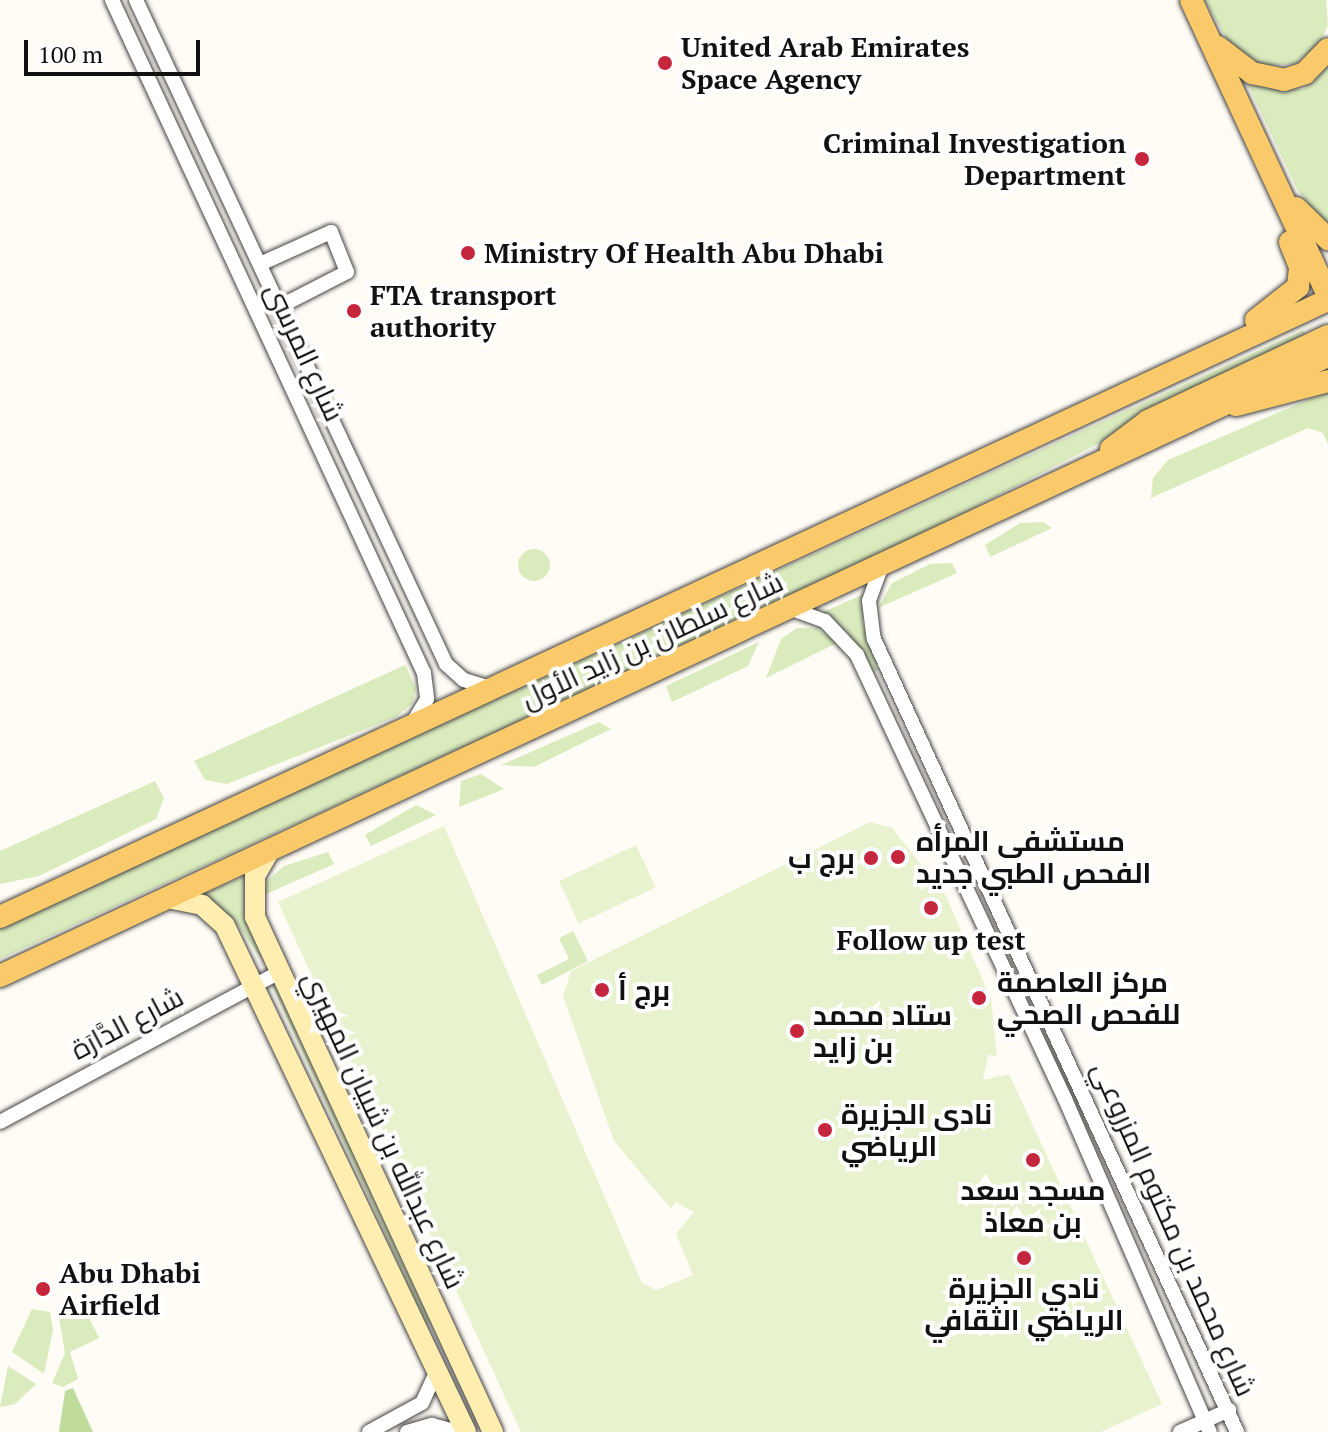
<!DOCTYPE html>
<html>
<head>
<meta charset="utf-8">
<style>
	body { margin:0 }
	#map { position:relative; width:1328px; height:1432px; overflow:hidden; background:#fffcf5; font-family:"PT Serif",Cairo,serif }
	div>[style] { position:absolute }
	.green>* { inset:0; background:#daebbd }
	.round { border-radius:50% }
	.forest>* { inset:0; background:#bfdc9c }
	.pitch>* { inset:0; background:#e9f2cf; transform-origin:0 0 }
	.roads { filter:drop-shadow(0 0 2px #444) drop-shadow(0 0 2px #444) }
	.street>* { height:14px; margin:-7px; padding:0 7px; transform-origin:7px; border-radius:7px; background:#fff }
	.secondary>* { height:20px; margin:-10px; padding:0 10px; transform-origin:10px; border-radius:10px; background:#ffeeb0 }
	.primary>* { height:22px; margin:-11px; padding:0 11px; transform-origin:11px; border-radius:11px; background:#fac96a }
	.dots>* { width:22px; height:22px; translate:-50% -50%; box-sizing:border-box; border:4px solid #fff; border-radius:50% }
	span { translate:-50% -50%; white-space:nowrap; text-align:center; line-height:1.15; -webkit-text-stroke:8px #fff; paint-order:stroke }
	.poi-label { font-size:28px; color:#111; font-weight:700 }
	.left { translate:0 -50%; text-align:left }
	.right { translate:-100% -50%; text-align:right }
	.street-label { font-size:28px; color:#111 }
	.scale { position:absolute; left:24px; top:40px; width:176px; height:36px; box-sizing:border-box; border:4px solid #111; border-top:0; padding-left:10px; font-size:24px; line-height:28px; white-space:nowrap; color:#111; -webkit-text-stroke:6px #fff; paint-order:stroke }
</style>
</head>
<body>
<div id="map">
	<div class="green">
		<i style="clip-path:polygon(1204px 0,1326px 0,1328px 25px,1319px 45px,1295px 64px,1259px 66px,1234px 51px)"></i>
		<i style="clip-path:polygon(1328px 65px,1328px 227px,1298px 191px,1248px 85px,1303px 89px)"></i>
		<i style="clip-path:polygon(1303px 330px,1310px 345px,1152px 416px,881px 556px,0 959px,0 926px)"></i>
		<i style="clip-path:polygon(1328px 391px,1328px 444px,1323px 433px,1308px 428px,1151px 498px,1153px 478px,1168px 460px)"></i>
		<i style="clip-path:polygon(1043px 522px,1052px 528px,990px 557px,985px 545px,1020px 523px)"></i>
		<i class="round" style="left:518px;top:549px;width:32px;height:32px"></i>
		<i style="clip-path:polygon(952px 563px,957px 573px,878px 608px,892px 583px,930px 564px)"></i>
		<i style="clip-path:polygon(866px 593px,862px 621px,878px 670px,872px 673px,846px 631px,819px 614px)"></i>
		<i style="clip-path:polygon(797px 628px,817px 628px,837px 643px,766px 678px,781px 639px)"></i>
		<i style="clip-path:polygon(759px 642px,748px 666px,672px 702px,666px 686px)"></i>
		<i style="clip-path:polygon(405px 665px,416px 688px,413px 703px,396px 717px,227px 784px,205px 780px,194px 761px)"></i>
		<i style="clip-path:polygon(599px 722px,611px 729px,534px 767px,501px 765px)"></i>
		<i style="clip-path:polygon(481px 774px,504px 789px,459px 807px,461px 781px)"></i>
		<i style="clip-path:polygon(155px 781px,164px 798px,156px 819px,39px 876px,0 884px,0 851px)"></i>
		<i style="clip-path:polygon(416px 805px,436px 815px,371px 846px,365px 835px)"></i>
		<i style="clip-path:polygon(328px 852px,334px 864px,264px 895px,267px 881px,284px 866px)"></i>
		<i style="clip-path:polygon(248px 875px,245px 908px,264px 963px,238px 926px,203px 894px)"></i>
		<i style="clip-path:polygon(573px 931px,588px 961px,542px 985px,537px 975px,569px 959px,559px 938px)"></i>
		<i style="clip-path:polygon(270px 981px,277px 988px,430px 1322px,426px 1324px)"></i>
		<i style="clip-path:polygon(82px 1303px,99px 1338px,70px 1352px,78px 1379px,63px 1387px,52px 1383px,65px 1353px,58px 1311px)"></i>
		<i style="clip-path:polygon(32px 1309px,50px 1312px,53px 1330px,44px 1374px,12px 1352px)"></i>
		<i style="clip-path:polygon(8px 1366px,36px 1384px,15px 1404px,0 1407px)"></i>
	</div>
	<div class="forest">
		<i style="clip-path:polygon(73px 1388px,93px 1432px,59px 1432px,65px 1391px)"></i>
	</div>
	<div class="pitch">
		<i style="clip-path:polygon(870px 822px,892px 828px,946px 896px,991px 999px,997px 1056px,988px 1055px,983px 1080px,1009px 1074px,1162px 1404px,1101px 1432px,521px 1432px,278px 902px,444px 826px,642px 1283px,656px 1290px,693px 1275px,676px 1234px,694px 1212px,676px 1202px,671px 1209px,614px 1141px,563px 996px,571px 971px)"></i>
		<i style="left:636px;top:845px;width:47px;height:85px;rotate:65deg"></i>
	</div>
	<div class="roads">
		<div class="street">
			<i style="left:112px;top:0;width:742px;rotate:65.13deg"></i>
			<i style="left:424px;top:673px;width:26px;rotate:83deg"></i>
			<i style="left:427px;top:699px;width:27px;rotate:121deg"></i>
			<i style="left:136px;top:0;width:733px;rotate:64.97deg"></i>
			<i style="left:446px;top:664px;width:24px;rotate:42deg"></i>
			<i style="left:464px;top:680px;width:28px;rotate:17deg"></i>
			<i style="left:260px;top:264px;width:78px;rotate:-24.3deg"></i>
			<i style="left:331px;top:232px;width:43px;rotate:68.2deg"></i>
			<i style="left:347px;top:272px;width:76px;rotate:152.8deg"></i>
			<i style="left:882px;top:565px;width:38px;rotate:110deg"></i>
			<i style="left:869px;top:601px;width:38px;rotate:83deg"></i>
			<i style="left:874px;top:639px;width:872px;rotate:65.4deg"></i>
			<i style="left:789px;top:608px;width:38px;rotate:20deg"></i>
			<i style="left:825px;top:621px;width:47px;rotate:46.7deg"></i>
			<i style="left:857px;top:655px;width:490px;rotate:64.9deg"></i>
			<i style="left:1065px;top:1099px;width:363px;rotate:66.5deg"></i>
			<i style="left:0;top:1122px;width:318px;rotate:-28.2deg"></i>
			<i style="left:369px;top:1432px;width:60px;rotate:-28.7deg"></i>
			<i style="left:422px;top:1403px;width:35px;rotate:-65deg"></i>
			<i style="left:407px;top:1432px;width:26px;rotate:-16deg"></i>
			<i style="left:432px;top:1425px;width:27px;rotate:15deg"></i>
			<i style="left:1180px;top:1432px;width:54px;rotate:-24.2deg"></i>
		</div>
		<div class="secondary">
			<i style="left:270px;top:850px;width:30px;rotate:120deg"></i>
			<i style="left:255px;top:876px;width:41px;rotate:90deg"></i>
			<i style="left:255px;top:917px;width:567px;rotate:65.2deg"></i>
			<i style="left:167px;top:898px;width:36px;rotate:11deg"></i>
			<i style="left:202px;top:905px;width:31px;rotate:42deg"></i>
			<i style="left:225px;top:926px;width:560px;rotate:64.53deg"></i>
		</div>
		<div class="primary">
			<i style="left:1191px;top:0;width:325px;rotate:65.1deg"></i>
			<i style="left:1218px;top:47px;width:43px;rotate:37.4deg"></i>
			<i style="left:1252px;top:73px;width:33px;rotate:12deg"></i>
			<i style="left:1284px;top:80px;width:22px;rotate:-18deg"></i>
			<i style="left:1305px;top:73px;width:33px;rotate:-46deg"></i>
			<i style="left:1296px;top:208px;width:45px;rotate:44.1deg"></i>
			<i style="left:1256px;top:320px;width:53px;rotate:-38.2deg"></i>
			<i style="left:1298px;top:287px;width:20px;rotate:-84deg"></i>
			<i style="left:1300px;top:267px;width:27px;rotate:-112deg"></i>
			<i style="left:1236px;top:405px;width:95px;rotate:-14.6deg"></i>
			<i style="left:1111px;top:449px;width:46px;rotate:-37.1deg"></i>
			<i style="left:1148px;top:421px;width:199px;rotate:-25.3deg"></i>
			<i style="left:0;top:917px;width:1464px;rotate:-24.92deg"></i>
			<i style="left:0;top:976px;width:1466px;rotate:-25.03deg"></i>
		</div>
	</div>
	<div class="dots">
		<i style="left:665px;top:63px;background:#c5253d"></i>
		<i style="left:1142px;top:159px;background:#c5253d"></i>
		<i style="left:468px;top:253px;background:#c5253d"></i>
		<i style="left:354px;top:311px;background:#c5253d"></i>
		<i style="left:898px;top:857px;background:#c5253d"></i>
		<i style="left:871px;top:858px;background:#c5253d"></i>
		<i style="left:931px;top:908px;background:#c5253d"></i>
		<i style="left:602px;top:990px;background:#c5253d"></i>
		<i style="left:979px;top:998px;background:#c5253d"></i>
		<i style="left:797px;top:1031px;background:#c5253d"></i>
		<i style="left:825px;top:1130px;background:#c5253d"></i>
		<i style="left:1033px;top:1160px;background:#c5253d"></i>
		<i style="left:1024px;top:1258px;background:#c5253d"></i>
		<i style="left:43px;top:1289px;background:#c5253d"></i>
	</div>
	<div class="poi-label">
		<span class="left" style="left:681px;top:63px">United Arab Emirates<br>Space Agency</span>
		<span class="right" style="left:1126px;top:159px">Criminal Investigation<br>Department</span>
		<span class="left" style="left:484px;top:253px">Ministry Of Health Abu Dhabi</span>
		<span class="left" style="left:370px;top:311px">FTA transport<br>authority</span>
		<span class="left" style="left:916px;top:857px">مستشفى المرأه<br>الفحص الطبي جديد</span>
		<span class="right" style="left:855px;top:858px">برج ب</span>
		<span style="left:931px;top:940px">Follow up test</span>
		<span class="left" style="left:997px;top:998px">مركز العاصمة<br>للفحص الصحي</span>
		<span class="left" style="left:618px;top:990px">برج أ</span>
		<span class="left" style="left:813px;top:1031px">ستاد محمد<br>بن زايد</span>
		<span class="left" style="left:841px;top:1130px">نادى الجزيرة<br>الرياضي</span>
		<span style="left:1033px;top:1206px">مسجد سعد<br>بن معاذ</span>
		<span class="left" style="left:59px;top:1289px">Abu Dhabi<br>Airfield</span>
		<span style="left:1024px;top:1304px">نادي الجزيرة<br>الرياضي الثقافي</span>
	</div>
	<div class="street-label">
		<span style="left:305px;top:352px;rotate:65deg">شارع المرسى</span>
		<span style="left:652px;top:640px;rotate:-25deg">شارع سلطان بن زايد الأول</span>
		<span style="left:127px;top:1023px;rotate:-28deg">شارع الدَّارَة</span>
		<span style="left:384px;top:1130px;rotate:65deg">شارع عبدالله بن شيبان المهيري</span>
		<span style="left:1174px;top:1229px;rotate:66deg">شارع محمد بن مكتوم المزروعي</span>
	</div>
	<div class="scale">100 m</div>
</div>
</body>
</html>
